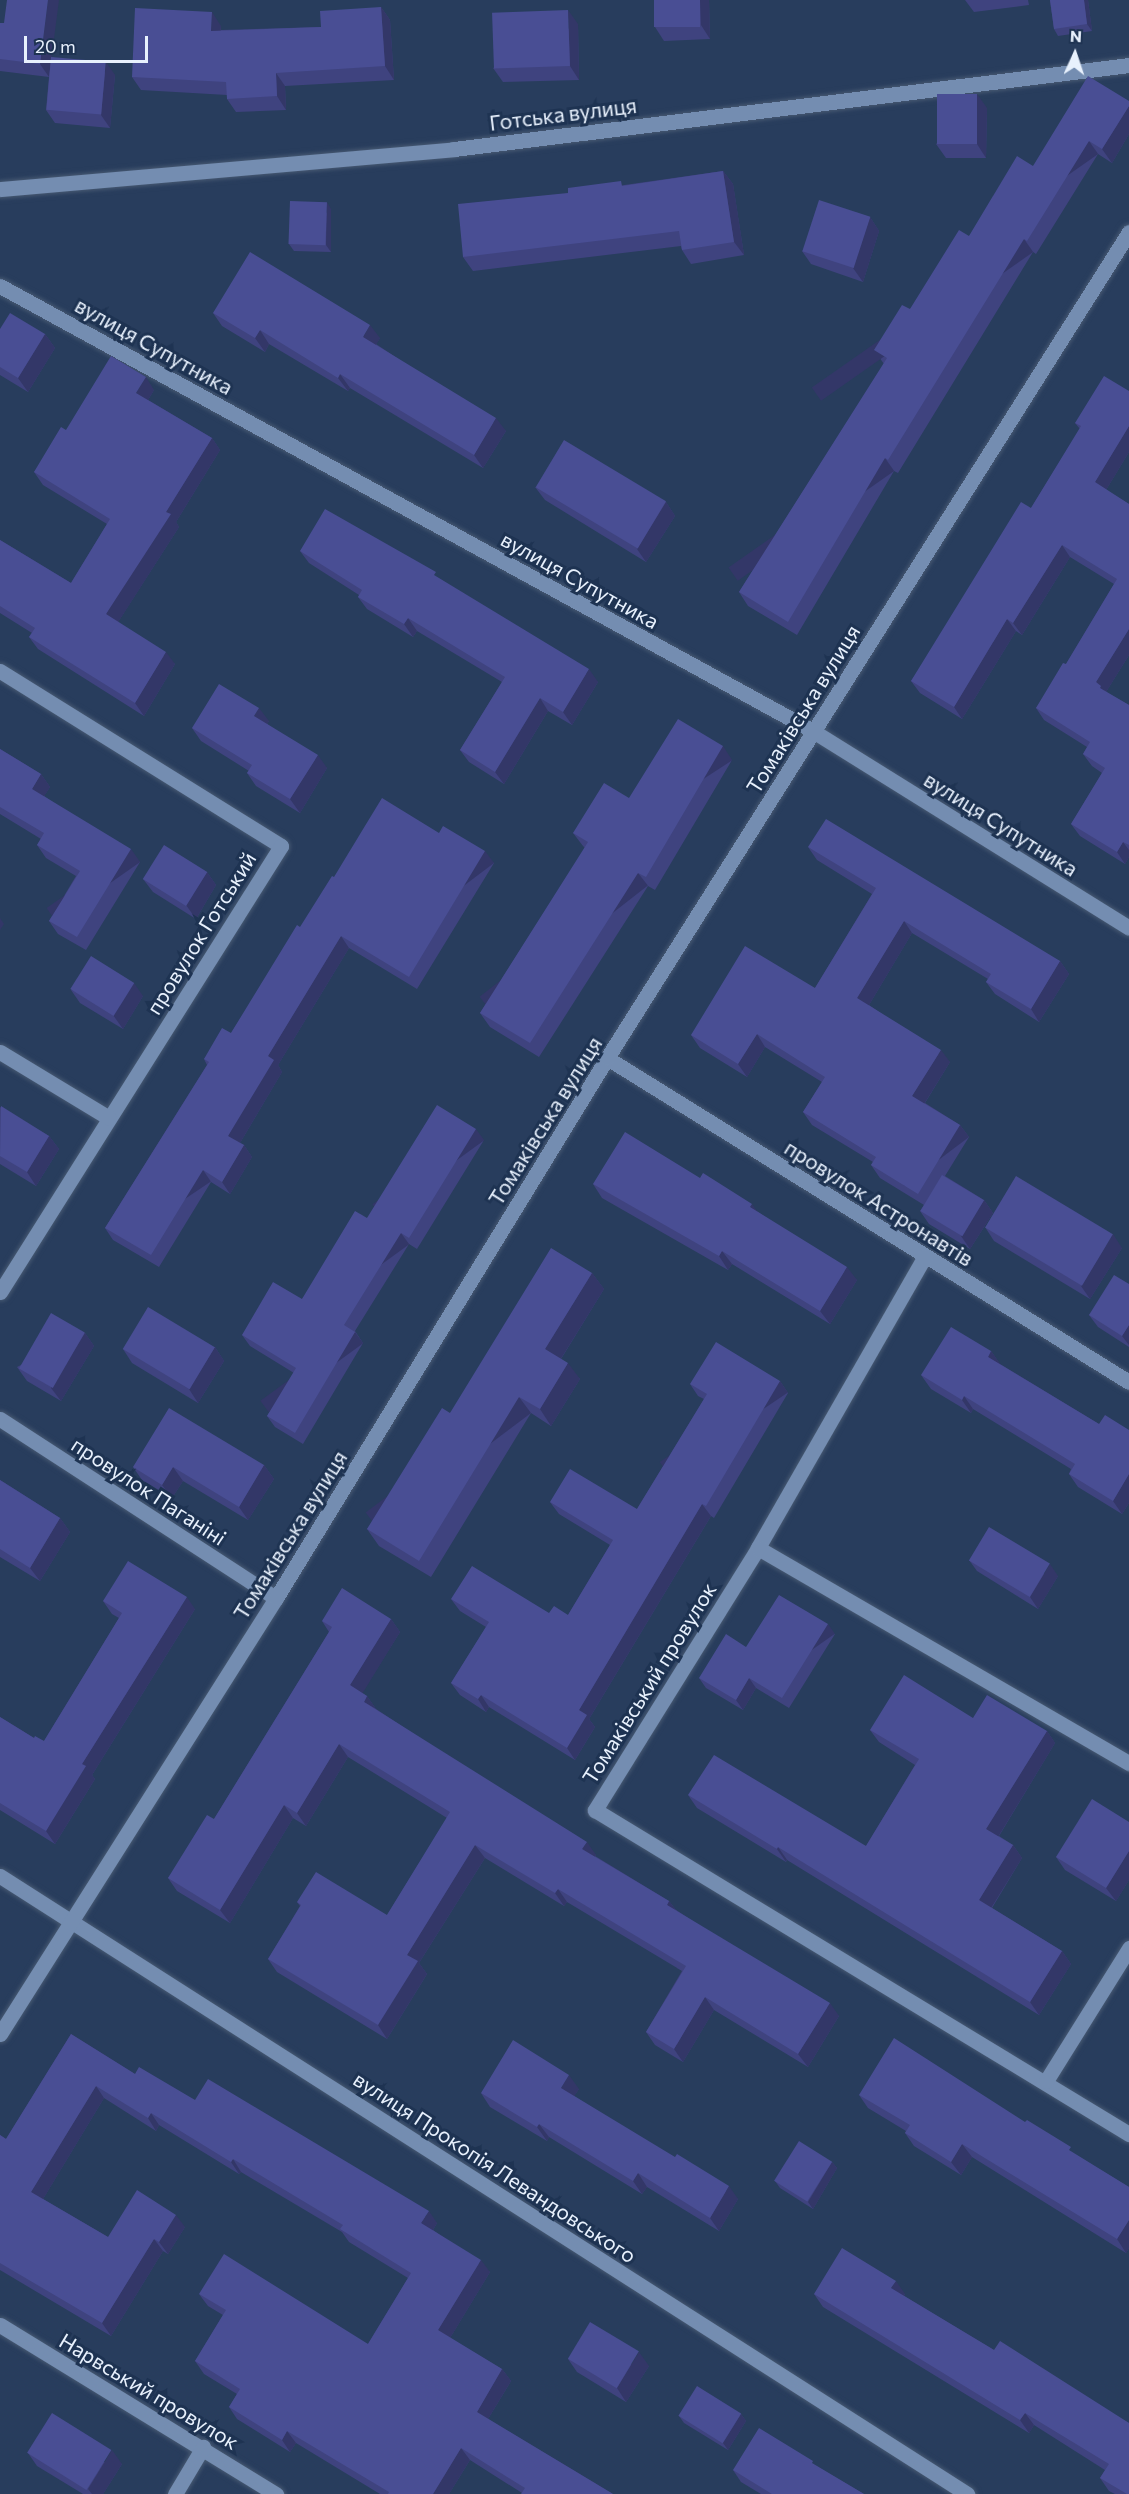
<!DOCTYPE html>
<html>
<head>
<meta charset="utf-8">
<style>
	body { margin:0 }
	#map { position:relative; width:1129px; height:2494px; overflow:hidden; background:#283d5d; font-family:Commissioner,sans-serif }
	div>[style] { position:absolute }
	.roads { filter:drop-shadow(0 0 2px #475972) drop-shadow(0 0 2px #475972) }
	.minor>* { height:15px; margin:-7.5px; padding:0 7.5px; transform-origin:7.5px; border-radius:7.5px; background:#748db1 }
	.wall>* { inset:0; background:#3f437f }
	.shaded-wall>* { inset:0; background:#333768; transform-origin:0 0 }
	.building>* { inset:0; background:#494e94; transform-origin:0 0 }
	span { translate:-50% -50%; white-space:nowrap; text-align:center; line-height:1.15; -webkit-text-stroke:6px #1e3352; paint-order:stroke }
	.street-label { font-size:21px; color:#e8f1fd }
	.north { position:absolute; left:1045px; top:24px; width:60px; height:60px; -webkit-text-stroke:4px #1e3352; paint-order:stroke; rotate:3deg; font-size:16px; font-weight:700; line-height:24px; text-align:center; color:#e8f1fd }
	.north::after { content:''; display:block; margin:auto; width:21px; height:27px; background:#e8f1fd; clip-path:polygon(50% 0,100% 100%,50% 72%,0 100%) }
	.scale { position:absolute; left:24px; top:36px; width:124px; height:27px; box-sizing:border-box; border:3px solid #e8f1fd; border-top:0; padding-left:8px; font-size:18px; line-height:21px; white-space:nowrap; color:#e8f1fd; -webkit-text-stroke:4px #1e3352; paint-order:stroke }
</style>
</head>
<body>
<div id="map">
	<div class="roads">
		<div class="minor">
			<i style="left:0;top:189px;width:456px;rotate:-5deg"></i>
			<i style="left:454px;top:149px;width:680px;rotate:-7.09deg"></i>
			<i style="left:0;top:286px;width:927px;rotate:28.69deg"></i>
			<i style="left:813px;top:731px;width:372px;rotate:31.9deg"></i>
			<i style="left:0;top:671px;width:331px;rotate:31.9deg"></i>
			<i style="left:281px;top:846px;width:527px;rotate:122.21deg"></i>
			<i style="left:0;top:1052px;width:127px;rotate:31.2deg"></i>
			<i style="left:607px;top:1058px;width:614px;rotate:31.83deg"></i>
			<i style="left:925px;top:1256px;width:336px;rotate:119.8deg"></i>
			<i style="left:758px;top:1548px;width:309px;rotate:121.9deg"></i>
			<i style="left:595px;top:1810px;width:625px;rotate:31.25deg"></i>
			<i style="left:0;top:1419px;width:329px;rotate:33deg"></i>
			<i style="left:758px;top:1548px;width:429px;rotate:30.1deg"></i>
			<i style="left:0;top:1876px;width:1148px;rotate:32.58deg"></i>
			<i style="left:0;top:2034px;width:516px;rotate:-57.67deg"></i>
			<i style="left:276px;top:1598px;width:633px;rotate:-58.49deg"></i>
			<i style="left:607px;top:1058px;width:977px;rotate:-57.71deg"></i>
			<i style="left:1046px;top:2081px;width:157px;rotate:-58deg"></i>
			<i style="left:0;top:2325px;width:324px;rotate:31.5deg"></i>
			<i style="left:175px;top:2494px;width:55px;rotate:-59.2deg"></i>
		</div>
	</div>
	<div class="wall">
		<i style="clip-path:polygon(654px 0,709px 0,710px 39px,664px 41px,655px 27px)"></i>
		<i style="clip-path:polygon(965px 0,1028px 0,1029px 5px,974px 12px)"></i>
		<i style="clip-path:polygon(1050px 0,1088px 0,1092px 31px,1058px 36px,1054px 29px)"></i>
		<i style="clip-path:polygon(381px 7px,390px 20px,394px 80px,285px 86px,286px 110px,236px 112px,227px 99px,227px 95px,141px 90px,132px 77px,221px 26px,221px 30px,321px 27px)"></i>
		<i style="clip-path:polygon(0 23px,51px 57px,115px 75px,110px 128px,55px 123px,46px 110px,49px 77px,0 71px)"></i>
		<i style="clip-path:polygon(578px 24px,579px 80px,503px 82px,493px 68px)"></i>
		<i style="clip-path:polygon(1129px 101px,1129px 134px,1112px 163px,1098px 154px,1036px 254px,1033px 252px,898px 473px,894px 471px,797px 635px,748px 606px,739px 592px,884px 364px,874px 350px,910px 309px,969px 236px,1033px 166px)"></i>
		<i style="clip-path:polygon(987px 108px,986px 158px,946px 158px,936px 144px)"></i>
		<i style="clip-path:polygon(723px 171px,733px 184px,744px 255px,691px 264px,682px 250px,681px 246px,473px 271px,463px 257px,568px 193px)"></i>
		<i style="clip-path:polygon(331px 209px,331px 252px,294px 251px,289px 244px)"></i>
		<i style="clip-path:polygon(870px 217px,879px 231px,863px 282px,811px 264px,802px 251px)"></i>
		<i style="clip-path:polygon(213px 313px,380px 338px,376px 344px,506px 431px,483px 468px,350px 388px,348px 391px,269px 344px,265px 352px,222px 326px)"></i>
		<i style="clip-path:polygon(0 329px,45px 334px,55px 348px,28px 392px,0 375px)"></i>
		<i style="clip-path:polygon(154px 390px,148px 400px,212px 438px,220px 450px,176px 522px,179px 527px,118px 622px,175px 664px,144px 716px,38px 649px,29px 637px,32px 633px,0 613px,0 540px,71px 583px,107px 524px,43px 485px,34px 472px,66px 430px)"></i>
		<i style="clip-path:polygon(1129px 391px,1129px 452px,1106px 490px,1129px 504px,1129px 655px,1106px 692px,1129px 705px,1129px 857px,1125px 864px,1080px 836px,1071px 824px,1102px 773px,1092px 766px,1083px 754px,1087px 747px,1044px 720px,1036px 708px,1066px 664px,1114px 584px,1070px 557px,1022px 635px,1016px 631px,962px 719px,920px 693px,911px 681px,1031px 508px,1080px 429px,1075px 423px)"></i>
		<i style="clip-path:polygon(535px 487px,666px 502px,675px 516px,646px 562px,545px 500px)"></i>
		<i style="clip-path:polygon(300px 551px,440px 579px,598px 682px,572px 725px,548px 711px,504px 784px,469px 762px,460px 750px,502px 682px,417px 631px,413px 637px,367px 609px,358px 597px,359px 595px,309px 563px)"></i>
		<i style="clip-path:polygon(269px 721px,267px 724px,327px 768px,300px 813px,256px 786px,247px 773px,249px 771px,201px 741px,192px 728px)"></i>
		<i style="clip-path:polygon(0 749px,41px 774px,50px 787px,44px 796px,140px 862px,86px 950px,58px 934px,49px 921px,76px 876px,46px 858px,37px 845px,41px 839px,0 814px)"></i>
		<i style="clip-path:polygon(732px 760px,655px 890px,648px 886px,539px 1057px,490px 1027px,480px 1013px,585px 848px,583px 846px,573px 833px,629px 798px)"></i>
		<i style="clip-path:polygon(439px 833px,494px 863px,417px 989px,349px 948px,278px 1065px,282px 1072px,240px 1143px,244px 1145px,252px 1157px,230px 1194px,211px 1182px,159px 1267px,113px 1240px,105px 1228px,207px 1065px,204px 1059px,231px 1033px,300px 927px)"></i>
		<i style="clip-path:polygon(808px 847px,1060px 961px,1069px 974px,1039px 1022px,995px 994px,986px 982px,988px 979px,912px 933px,869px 1005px,950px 1062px,925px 1103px,960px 1125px,969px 1137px,945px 1176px,984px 1200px,993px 1213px,970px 1249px,929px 1224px,920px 1211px,924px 1205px,880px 1178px,871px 1165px,873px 1162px,812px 1125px,803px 1112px,822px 1082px,765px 1047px,747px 1077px,700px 1048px,691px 1035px,815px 988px,872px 894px,817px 860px)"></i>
		<i style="clip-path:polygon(207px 872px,216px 885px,196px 919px,153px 892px,143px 879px)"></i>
		<i style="clip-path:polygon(71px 990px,143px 996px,123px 1029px,80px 1003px)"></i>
		<i style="clip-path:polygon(0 1107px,49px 1136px,59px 1149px,36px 1186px,0 1164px)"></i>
		<i style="clip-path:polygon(484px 1140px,417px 1249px,409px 1244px,355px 1331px,363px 1343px,303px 1444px,275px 1427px,267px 1416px,294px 1373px,250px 1346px,242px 1335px,302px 1299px,367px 1218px)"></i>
		<i style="clip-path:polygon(700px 1178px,758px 1212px,857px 1280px,830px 1324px,732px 1264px,728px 1270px,602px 1198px,593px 1184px)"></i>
		<i style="clip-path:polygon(985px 1227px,1122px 1248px,1090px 1299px,994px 1241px)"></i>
		<i style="clip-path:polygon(592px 1273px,604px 1289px,561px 1359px,580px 1379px,551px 1426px,531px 1413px,431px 1577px,379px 1546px,367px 1529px,450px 1413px)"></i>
		<i style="clip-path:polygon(1129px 1284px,1129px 1347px,1098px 1327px,1089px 1315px)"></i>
		<i style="clip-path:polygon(85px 1333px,94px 1346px,61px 1401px,27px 1381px,17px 1367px)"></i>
		<i style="clip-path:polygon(215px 1347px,224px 1361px,198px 1403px,132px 1363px,123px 1349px)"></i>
		<i style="clip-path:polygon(991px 1351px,1000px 1364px,1099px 1424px,1129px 1430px,1129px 1503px,1122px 1514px,1078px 1487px,1069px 1474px,1071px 1469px,973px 1409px,971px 1413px,931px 1389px,921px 1375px)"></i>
		<i style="clip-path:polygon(780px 1381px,788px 1393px,714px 1518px,711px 1516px,589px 1719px,595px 1727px,575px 1760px,489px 1707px,486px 1712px,460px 1695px,451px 1683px,486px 1627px,460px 1611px,451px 1599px,549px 1613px,568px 1615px,610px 1545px,559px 1514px,550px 1502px,637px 1509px,704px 1399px,698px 1396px,690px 1384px)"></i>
		<i style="clip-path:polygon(264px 1465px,274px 1479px,248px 1520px,183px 1481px,172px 1498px,142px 1480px,133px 1467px)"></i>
		<i style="clip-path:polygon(0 1480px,60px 1518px,70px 1532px,40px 1581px,0 1557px)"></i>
		<i style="clip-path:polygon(969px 1560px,1058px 1576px,1038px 1609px,977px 1571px)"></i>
		<i style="clip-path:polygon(103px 1601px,195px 1609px,92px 1775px,95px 1779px,55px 1844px,0 1810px,0 1717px,34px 1738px,44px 1741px,119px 1618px,112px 1614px)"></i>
		<i style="clip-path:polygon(391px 1619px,400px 1632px,362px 1693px,367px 1696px,376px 1709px,596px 1855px,595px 1856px,669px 1901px,676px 1910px,839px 2016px,808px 2067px,714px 2010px,683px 2062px,655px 2045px,646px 2032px,682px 1971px,567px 1902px,564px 1906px,485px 1858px,419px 1963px,427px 1974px,387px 2039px,277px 1972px,268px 1959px,300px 1906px,297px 1902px,387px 1915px,447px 1818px,348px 1757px,306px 1826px,293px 1818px,230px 1923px,177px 1891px,168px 1878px,214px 1819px,329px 1632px,322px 1621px)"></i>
		<i style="clip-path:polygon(835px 1634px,789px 1708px,756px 1688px,743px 1710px,706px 1688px,699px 1678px,746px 1647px)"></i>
		<i style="clip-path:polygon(973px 1718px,1047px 1731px,1055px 1743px,999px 1836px,1013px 1845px,1022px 1858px,992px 1908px,1062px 1951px,1071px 1964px,1039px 2015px,787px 1860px,786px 1862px,697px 1808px,688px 1795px,866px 1846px,915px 1765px,879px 1742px,870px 1730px)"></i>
		<i style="clip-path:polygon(1129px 1822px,1129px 1880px,1116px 1901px,1065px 1870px,1056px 1857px)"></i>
		<i style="clip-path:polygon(71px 2034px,135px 2074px,195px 2100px,437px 2223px,433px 2230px,490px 2272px,450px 2338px,502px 2369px,511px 2381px,488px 2419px,613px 2494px,522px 2493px,470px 2460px,449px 2494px,380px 2494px,296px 2443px,290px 2452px,237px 2419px,229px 2407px,237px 2394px,204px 2374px,195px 2361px,223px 2315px,208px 2306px,199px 2294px,368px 2344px,408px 2278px,349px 2242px,342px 2232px,241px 2172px,239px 2174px,159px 2125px,156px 2131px,104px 2098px,43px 2199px,108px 2237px,185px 2227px,168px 2254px,163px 2251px,111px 2336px,0 2270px,0 2135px,6px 2139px)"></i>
		<i style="clip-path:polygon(579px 2089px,574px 2096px,738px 2199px,719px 2231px,647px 2187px,642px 2194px,549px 2137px,547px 2141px,490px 2107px,481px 2093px)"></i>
		<i style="clip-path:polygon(859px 2095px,1076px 2155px,1129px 2187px,1129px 2248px,1126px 2253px,972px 2157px,961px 2175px,914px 2146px,905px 2133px,906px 2131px,868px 2108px)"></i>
		<i style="clip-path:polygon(832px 2162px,837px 2168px,813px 2209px,780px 2188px,775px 2181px)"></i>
		<i style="clip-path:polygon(814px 2294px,905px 2294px,904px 2296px,994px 2350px,1129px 2423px,1129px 2494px,1115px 2494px,1109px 2491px,1100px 2478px,1105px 2470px,1034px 2425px,1029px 2433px,823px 2307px)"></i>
		<i style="clip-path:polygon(568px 2359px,649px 2366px,626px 2402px,577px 2372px)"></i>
		<i style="clip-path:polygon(741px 2414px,746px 2421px,728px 2450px,684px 2423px,679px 2416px)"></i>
		<i style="clip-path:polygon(28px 2453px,122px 2464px,103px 2494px,83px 2494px,37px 2466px)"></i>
		<i style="clip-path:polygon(816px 2466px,864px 2494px,761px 2494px,741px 2482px,733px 2470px)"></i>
	</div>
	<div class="shaded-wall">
		<i style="clip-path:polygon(48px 0,59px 0,49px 77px,40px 64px)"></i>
		<i style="clip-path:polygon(700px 0,709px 0,710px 39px,701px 25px)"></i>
		<i style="clip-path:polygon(1084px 0,1088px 0,1092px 31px,1087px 24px)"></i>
		<i style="clip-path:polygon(381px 7px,390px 20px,394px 80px,385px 66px)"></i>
		<i style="clip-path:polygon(568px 10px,578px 24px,579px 80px,570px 66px)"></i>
		<i style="clip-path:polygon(212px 12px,221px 26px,220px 44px,211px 31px)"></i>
		<i style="clip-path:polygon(106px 62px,115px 75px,110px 128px,101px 115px)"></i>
		<i style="clip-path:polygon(276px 73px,285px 86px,286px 110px,277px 96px)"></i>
		<i style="clip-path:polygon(977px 94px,987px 108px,986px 158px,977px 144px)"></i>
		<i style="clip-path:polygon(1129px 106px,1129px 134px,1112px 163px,1102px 149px)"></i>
		<i style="left:1089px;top:141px;width:16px;height:118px;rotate:55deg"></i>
		<i style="clip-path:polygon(723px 171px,733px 184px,744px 255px,734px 242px)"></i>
		<i style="clip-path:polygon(327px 202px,331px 209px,331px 252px,326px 245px)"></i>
		<i style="clip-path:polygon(870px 217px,879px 231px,863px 282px,853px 268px)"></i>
		<i style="left:1024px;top:239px;width:16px;height:259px;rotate:55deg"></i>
		<i style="clip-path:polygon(370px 325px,380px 338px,373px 350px,363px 337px)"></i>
		<i style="clip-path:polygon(260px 330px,269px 344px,265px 352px,255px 338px)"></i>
		<i style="clip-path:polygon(45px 334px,55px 348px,28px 392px,18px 378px)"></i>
		<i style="clip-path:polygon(340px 374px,350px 388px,348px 391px,338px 378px)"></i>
		<i style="clip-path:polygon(146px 377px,154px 390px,145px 405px,136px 393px)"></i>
		<i style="clip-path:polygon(496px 418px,506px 431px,483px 468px,474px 455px)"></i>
		<i style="clip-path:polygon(1129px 426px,1129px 452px,1103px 495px,1095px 482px)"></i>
		<i style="clip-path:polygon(212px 438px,220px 450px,176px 522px,179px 527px,115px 627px,106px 614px,166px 512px)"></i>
		<i style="left:885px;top:458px;width:16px;height:191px;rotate:55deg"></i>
		<i style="clip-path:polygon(666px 502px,675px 516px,646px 562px,637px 549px)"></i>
		<i style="clip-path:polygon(1062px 545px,1070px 557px,1022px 635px,1013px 623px)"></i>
		<i style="clip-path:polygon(408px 618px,417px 631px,413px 637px,404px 624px)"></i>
		<i style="clip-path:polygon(1007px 619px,1016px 631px,962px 719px,954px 707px)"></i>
		<i style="clip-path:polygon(1129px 629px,1129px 655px,1106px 692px,1108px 700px,1096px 682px)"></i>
		<i style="clip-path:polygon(166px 652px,175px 664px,144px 716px,135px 703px)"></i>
		<i style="clip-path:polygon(589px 669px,598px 682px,572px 725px,563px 712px)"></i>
		<i style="clip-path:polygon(540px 698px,548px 711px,504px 784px,495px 772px)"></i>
		<i style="clip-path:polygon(259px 708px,269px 721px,264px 729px,254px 716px)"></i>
		<i style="left:723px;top:746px;width:17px;height:152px;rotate:57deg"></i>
		<i style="clip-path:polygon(318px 755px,327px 768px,300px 813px,290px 799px)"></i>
		<i style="clip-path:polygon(41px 774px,50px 787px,41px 801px,32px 789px)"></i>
		<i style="clip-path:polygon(1123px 842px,1129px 850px,1129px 857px,1125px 864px,1117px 852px)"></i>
		<i style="left:131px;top:849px;width:16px;height:103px;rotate:55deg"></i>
		<i style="left:485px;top:851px;width:15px;height:147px;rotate:53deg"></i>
		<i style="clip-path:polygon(207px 872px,216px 885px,196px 919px,186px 905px)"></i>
		<i style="left:638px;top:873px;width:16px;height:201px;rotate:52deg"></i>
		<i style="clip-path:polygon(0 918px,4px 924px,0 930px)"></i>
		<i style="clip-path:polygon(904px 921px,912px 933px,866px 1010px,857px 998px)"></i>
		<i style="clip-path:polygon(341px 936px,349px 948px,278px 1065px,282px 1072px,237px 1148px,228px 1136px,268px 1056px)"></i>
		<i style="clip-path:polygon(1060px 961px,1069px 974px,1039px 1022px,1031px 1009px)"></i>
		<i style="clip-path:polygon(134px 983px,143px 996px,123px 1029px,113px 1015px)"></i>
		<i style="clip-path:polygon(757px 1034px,765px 1047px,747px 1077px,738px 1064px)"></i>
		<i style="clip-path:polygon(941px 1050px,950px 1062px,921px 1109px,912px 1096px)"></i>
		<i style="left:960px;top:1125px;width:15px;height:81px;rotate:53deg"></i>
		<i style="left:476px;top:1129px;width:14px;height:128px;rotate:54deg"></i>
		<i style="clip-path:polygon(49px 1136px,59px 1149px,36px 1186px,27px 1172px)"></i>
		<i style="clip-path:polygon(244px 1145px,252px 1157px,230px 1194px,222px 1182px)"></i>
		<i style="left:203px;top:1170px;width:14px;height:100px;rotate:56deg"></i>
		<i style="clip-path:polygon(984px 1200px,993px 1213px,970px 1249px,961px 1236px)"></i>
		<i style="clip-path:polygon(752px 1204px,761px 1217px,750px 1207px)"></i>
		<i style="left:401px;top:1233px;width:14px;height:108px;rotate:54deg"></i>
		<i style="clip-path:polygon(1113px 1234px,1122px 1248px,1090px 1299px,1081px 1286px)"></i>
		<i style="clip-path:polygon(722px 1251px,732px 1264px,728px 1270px,719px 1256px)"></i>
		<i style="clip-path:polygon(847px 1267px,857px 1280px,830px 1324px,820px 1311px)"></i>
		<i style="clip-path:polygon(592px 1273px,604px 1289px,557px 1365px,545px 1349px)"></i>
		<i style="clip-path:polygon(1129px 1325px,1129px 1345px,1122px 1336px)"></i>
		<i style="left:355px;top:1332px;width:14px;height:117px;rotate:54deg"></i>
		<i style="clip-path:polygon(85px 1333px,94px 1346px,61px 1401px,51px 1388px)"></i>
		<i style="clip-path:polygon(215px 1347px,224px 1361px,198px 1403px,189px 1389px)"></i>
		<i style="clip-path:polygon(991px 1351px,1001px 1365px,988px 1357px)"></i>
		<i style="clip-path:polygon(568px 1363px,580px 1379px,551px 1426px,540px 1409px)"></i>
		<i style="left:780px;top:1381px;width:14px;height:145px;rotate:56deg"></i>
		<i style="clip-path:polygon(964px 1396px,973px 1409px,971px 1413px,962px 1400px)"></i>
		<i style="left:519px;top:1397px;width:20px;height:192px;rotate:53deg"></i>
		<i style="clip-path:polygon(264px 1465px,274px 1479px,248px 1520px,239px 1507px)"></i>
		<i style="clip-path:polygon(173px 1467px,183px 1481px,172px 1498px,162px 1485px)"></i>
		<i style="clip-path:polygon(1129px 1474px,1129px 1503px,1122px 1514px,1113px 1501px)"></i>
		<i style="clip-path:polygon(702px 1504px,711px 1516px,589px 1719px,595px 1727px,575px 1760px,567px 1748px,579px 1710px)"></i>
		<i style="clip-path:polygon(60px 1518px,70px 1532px,40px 1581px,30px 1568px)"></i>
		<i style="clip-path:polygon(1050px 1564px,1058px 1576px,1038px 1609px,1030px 1597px)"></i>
		<i style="clip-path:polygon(187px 1597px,195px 1609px,92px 1775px,95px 1779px,55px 1844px,46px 1831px,82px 1764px)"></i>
		<i style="clip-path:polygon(391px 1619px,400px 1632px,359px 1699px,350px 1685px)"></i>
		<i style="left:828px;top:1624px;width:12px;height:87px;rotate:55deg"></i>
		<i style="clip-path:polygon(749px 1678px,756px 1688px,743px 1710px,736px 1700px)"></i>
		<i style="clip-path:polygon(481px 1695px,489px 1707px,486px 1712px,478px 1699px)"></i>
		<i style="clip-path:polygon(367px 1696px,376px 1709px,364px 1702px)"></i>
		<i style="clip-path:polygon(1047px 1731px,1055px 1743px,995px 1842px,986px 1829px)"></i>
		<i style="clip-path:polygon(339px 1744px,348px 1757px,306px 1826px,297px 1813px)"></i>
		<i style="clip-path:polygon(284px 1805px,293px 1818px,230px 1923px,220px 1910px)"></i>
		<i style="clip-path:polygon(587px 1842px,596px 1855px,591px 1862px,582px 1849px)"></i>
		<i style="clip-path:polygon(475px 1845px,485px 1858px,419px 1963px,427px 1974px,387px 2039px,378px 2025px,407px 1955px)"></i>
		<i style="clip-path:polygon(1013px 1845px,1022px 1858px,988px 1913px,979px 1900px)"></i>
		<i style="left:778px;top:1847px;width:16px;height:2px;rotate:55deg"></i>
		<i style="clip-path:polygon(1129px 1851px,1129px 1880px,1116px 1901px,1106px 1888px)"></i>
		<i style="clip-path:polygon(558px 1889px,567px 1902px,564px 1906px,555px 1893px)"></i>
		<i style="clip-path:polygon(669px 1901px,679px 1914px,667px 1905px)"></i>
		<i style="clip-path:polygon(1062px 1951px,1071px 1964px,1039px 2015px,1030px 2002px)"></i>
		<i style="clip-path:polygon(705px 1997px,714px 2010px,683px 2062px,674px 2049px)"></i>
		<i style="clip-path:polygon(830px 2003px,839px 2016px,808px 2067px,798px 2054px)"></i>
		<i style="clip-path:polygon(569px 2075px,579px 2089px,571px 2101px,561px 2088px)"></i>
		<i style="clip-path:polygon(96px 2086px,104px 2098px,40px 2204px,31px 2192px)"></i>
		<i style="clip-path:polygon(151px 2113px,159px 2125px,156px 2131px,148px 2118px)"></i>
		<i style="clip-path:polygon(539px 2124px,549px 2137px,547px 2141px,537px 2127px)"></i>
		<i style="clip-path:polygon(962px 2144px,972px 2157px,961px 2175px,951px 2162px)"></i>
		<i style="clip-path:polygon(233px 2159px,241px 2172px,239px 2174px,231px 2162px)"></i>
		<i style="clip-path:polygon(832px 2162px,837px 2168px,813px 2209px,808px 2202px)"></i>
		<i style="clip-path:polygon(638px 2173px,647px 2187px,642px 2194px,633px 2181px)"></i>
		<i style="clip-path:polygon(729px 2186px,738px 2199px,719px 2231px,710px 2218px)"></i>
		<i style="clip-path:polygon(429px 2211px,437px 2223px,430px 2235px,421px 2223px)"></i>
		<i style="clip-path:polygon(176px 2215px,185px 2227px,168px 2254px,159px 2242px)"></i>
		<i style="clip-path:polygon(1129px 2220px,1129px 2248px,1126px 2253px,1117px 2239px)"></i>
		<i style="clip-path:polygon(154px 2239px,163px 2251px,111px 2336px,102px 2323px)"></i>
		<i style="clip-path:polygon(481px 2260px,490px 2272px,447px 2343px,438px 2330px)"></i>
		<i style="clip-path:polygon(896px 2281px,905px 2294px,900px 2301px,891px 2288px)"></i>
		<i style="clip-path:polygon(639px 2352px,649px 2366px,626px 2402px,617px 2388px)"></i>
		<i style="clip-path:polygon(502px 2369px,511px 2381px,485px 2424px,477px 2412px)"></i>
		<i style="clip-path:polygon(1025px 2413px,1034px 2425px,1029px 2433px,1020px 2420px)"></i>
		<i style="clip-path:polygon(741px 2414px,746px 2421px,728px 2450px,723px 2443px)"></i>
		<i style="clip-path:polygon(287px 2431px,296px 2443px,290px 2452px,282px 2440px)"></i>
		<i style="clip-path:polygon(461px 2448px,470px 2460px,449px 2494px,433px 2494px)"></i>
		<i style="clip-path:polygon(112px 2450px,122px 2464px,103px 2494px,92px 2494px,88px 2489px)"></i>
	</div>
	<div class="building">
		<i style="clip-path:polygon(7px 0,48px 0,40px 64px,0 59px,0 23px,4px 23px)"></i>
		<i style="left:654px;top:0;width:46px;height:27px"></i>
		<i style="clip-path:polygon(1050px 0,1084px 0,1087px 24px,1054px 29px)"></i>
		<i style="clip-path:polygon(381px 7px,385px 66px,276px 73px,277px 96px,227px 99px,226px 82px,132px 77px,135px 8px,212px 12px,211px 31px,321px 27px,320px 11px)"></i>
		<i style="left:568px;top:10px;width:56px;height:76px;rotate:88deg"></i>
		<i style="left:51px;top:57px;width:55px;height:53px;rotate:5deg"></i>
		<i style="clip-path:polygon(1088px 76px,1129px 101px,1129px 106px,1102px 149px,1089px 141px,1027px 241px,1024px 239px,888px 460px,885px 458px,788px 622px,739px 592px,887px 358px,874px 350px,902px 305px,910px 309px,959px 230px,969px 236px,1017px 156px,1033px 166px)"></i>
		<i style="left:937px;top:94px;width:40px;height:50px"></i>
		<i style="clip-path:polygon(723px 171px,734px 242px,682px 250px,679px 231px,463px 257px,458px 204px,568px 193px,568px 188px,621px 181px,622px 186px)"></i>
		<i style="left:819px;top:200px;width:54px;height:54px;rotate:18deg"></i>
		<i style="left:290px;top:201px;width:37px;height:43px;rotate:2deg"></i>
		<i style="clip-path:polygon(250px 252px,370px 325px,363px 337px,496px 418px,474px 455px,340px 374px,338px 378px,260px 330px,255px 338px,213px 313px)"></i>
		<i style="clip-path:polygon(10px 313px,45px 334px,18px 378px,0 367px,0 329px)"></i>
		<i style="clip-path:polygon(111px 356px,146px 377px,136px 393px,212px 438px,166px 512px,171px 514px,106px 614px,166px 652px,135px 703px,29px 637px,35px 628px,0 606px,0 540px,71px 583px,110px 519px,34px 472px,61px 427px,66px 430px)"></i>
		<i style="clip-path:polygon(1104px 376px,1129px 391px,1129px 426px,1095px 482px,1129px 504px,1129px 629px,1096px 682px,1101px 686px,1100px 688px,1129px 705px,1129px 845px,1123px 842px,1117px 852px,1071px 824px,1105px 768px,1083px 754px,1090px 742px,1036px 708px,1063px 663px,1066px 664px,1117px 579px,1062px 545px,1013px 623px,1007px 619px,954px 707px,911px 681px,1021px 502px,1031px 508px,1081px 426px,1075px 423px)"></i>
		<i style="left:564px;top:440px;width:119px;height:55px;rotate:31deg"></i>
		<i style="clip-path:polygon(325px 509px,436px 572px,434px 575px,589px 669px,563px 712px,540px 698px,495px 772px,460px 750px,505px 677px,408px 618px,404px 624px,358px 597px,362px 590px,300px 551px)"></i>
		<i style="clip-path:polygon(219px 684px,259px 708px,254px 716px,318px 755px,290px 799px,247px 773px,252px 765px,192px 728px)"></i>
		<i style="clip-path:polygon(678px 719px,723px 746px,646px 877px,638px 873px,530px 1043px,480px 1013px,588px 842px,573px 833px,604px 783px,629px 798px)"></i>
		<i style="clip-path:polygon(0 749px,41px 774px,32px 789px,131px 849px,77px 937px,49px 921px,80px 871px,37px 845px,44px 833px,0 807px)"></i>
		<i style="clip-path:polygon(382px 798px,439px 833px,443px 826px,485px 851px,409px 977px,341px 936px,268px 1056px,274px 1060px,228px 1136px,244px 1145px,222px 1182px,203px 1170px,151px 1255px,105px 1228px,209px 1062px,204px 1059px,222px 1028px,231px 1033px,297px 925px,300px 927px,332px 876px,334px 877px)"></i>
		<i style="clip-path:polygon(826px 819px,1060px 961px,1031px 1009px,986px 982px,991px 974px,904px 921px,857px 998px,941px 1050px,912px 1096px,960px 1125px,918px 1194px,871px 1165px,876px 1157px,803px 1112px,825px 1077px,757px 1034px,738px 1064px,691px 1035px,745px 946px,815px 988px,876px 888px,808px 847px)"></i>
		<i style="left:164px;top:845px;width:51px;height:40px;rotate:32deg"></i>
		<i style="left:91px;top:956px;width:51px;height:39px;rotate:32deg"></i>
		<i style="clip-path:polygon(437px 1105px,476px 1129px,409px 1238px,401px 1233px,344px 1325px,355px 1332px,295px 1433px,267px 1416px,296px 1368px,242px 1335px,273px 1282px,302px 1299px,355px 1211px,367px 1218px)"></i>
		<i style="clip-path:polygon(1px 1106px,49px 1136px,27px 1172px,0 1156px)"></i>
		<i style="clip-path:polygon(625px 1132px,700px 1178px,703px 1173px,752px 1204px,750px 1207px,847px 1267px,820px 1311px,722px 1251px,719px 1256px,593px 1184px)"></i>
		<i style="left:942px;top:1175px;width:49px;height:42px;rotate:31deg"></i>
		<i style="left:1016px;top:1176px;width:113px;height:60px;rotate:31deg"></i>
		<i style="clip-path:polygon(551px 1248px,592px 1273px,545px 1349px,568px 1363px,540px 1409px,519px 1397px,419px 1561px,367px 1529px,442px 1408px,450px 1413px)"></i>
		<i style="clip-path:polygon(1114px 1275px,1129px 1284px,1129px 1325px,1122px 1336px,1089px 1315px)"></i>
		<i style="left:148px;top:1307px;width:78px;height:49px;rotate:31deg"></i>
		<i style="left:51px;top:1313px;width:39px;height:64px;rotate:30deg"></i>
		<i style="clip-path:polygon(951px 1327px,991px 1351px,988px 1357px,1099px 1424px,1105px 1415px,1129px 1430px,1129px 1474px,1113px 1501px,1069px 1474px,1075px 1464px,964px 1396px,962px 1400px,921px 1375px)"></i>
		<i style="clip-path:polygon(716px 1342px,780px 1381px,706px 1506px,702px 1504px,579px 1710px,587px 1715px,567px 1748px,481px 1695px,478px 1699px,451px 1683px,489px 1622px,451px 1599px,472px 1566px,549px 1613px,554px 1606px,568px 1615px,613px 1540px,550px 1502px,570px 1469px,637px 1509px,707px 1394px,690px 1384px)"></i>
		<i style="clip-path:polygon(169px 1408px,264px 1465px,239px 1507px,173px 1467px,162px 1485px,133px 1467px)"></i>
		<i style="clip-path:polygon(0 1480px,60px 1518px,30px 1568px,0 1549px)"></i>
		<i style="left:989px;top:1527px;width:71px;height:39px;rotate:31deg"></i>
		<i style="clip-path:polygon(128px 1561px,187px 1597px,82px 1764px,86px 1766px,46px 1831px,0 1803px,0 1717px,34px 1738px,35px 1736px,44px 1741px,122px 1613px,103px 1601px)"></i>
		<i style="clip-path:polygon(342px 1588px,391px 1619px,350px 1685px,367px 1696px,364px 1702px,587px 1842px,582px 1849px,669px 1901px,667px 1905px,830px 2003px,798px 2054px,705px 1997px,674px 2049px,646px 2032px,686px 1966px,558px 1889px,555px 1893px,475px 1845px,407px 1955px,418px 1961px,378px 2025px,268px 1959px,301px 1905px,297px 1902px,316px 1872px,387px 1915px,450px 1812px,339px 1744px,297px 1813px,284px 1805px,220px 1910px,168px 1878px,207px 1815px,214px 1819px,332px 1627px,322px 1621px)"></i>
		<i style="clip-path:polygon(779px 1595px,828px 1624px,782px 1698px,749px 1678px,736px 1700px,699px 1678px,726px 1634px,746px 1647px)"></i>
		<i style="clip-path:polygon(904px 1675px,973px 1718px,987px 1695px,1047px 1731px,986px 1829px,1013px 1845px,979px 1900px,1062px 1951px,1030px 2002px,778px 1847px,777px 1849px,688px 1795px,714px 1755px,866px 1846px,919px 1759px,870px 1730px)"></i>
		<i style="clip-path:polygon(1092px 1799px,1129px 1822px,1129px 1851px,1106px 1888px,1056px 1857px)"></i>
		<i style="clip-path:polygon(71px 2034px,135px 2074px,139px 2067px,195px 2100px,208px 2079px,429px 2211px,421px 2223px,481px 2260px,438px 2330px,502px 2369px,477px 2412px,613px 2494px,521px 2494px,525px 2488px,461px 2448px,433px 2494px,388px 2494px,389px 2492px,287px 2431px,282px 2440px,229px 2407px,240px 2389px,195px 2361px,226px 2310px,199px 2294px,224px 2254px,368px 2344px,411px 2273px,340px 2229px,343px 2225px,233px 2159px,231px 2162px,151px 2113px,148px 2118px,96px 2086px,31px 2192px,108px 2237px,137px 2190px,176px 2215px,159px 2242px,154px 2239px,102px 2323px,0 2263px,0 2135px,6px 2139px)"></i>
		<i style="clip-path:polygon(894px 2038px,1025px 2122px,1027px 2120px,1071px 2147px,1069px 2150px,1129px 2187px,1129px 2220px,1117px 2239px,962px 2144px,951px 2162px,905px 2133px,910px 2125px,859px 2095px)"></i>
		<i style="clip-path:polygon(513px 2040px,569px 2075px,561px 2088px,675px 2157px,677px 2154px,729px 2186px,710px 2218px,638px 2173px,633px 2181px,539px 2124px,537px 2127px,481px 2093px)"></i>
		<i style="left:799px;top:2141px;width:39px;height:47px;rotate:32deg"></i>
		<i style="clip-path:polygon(842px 2248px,896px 2281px,891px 2288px,994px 2350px,1000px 2341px,1129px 2423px,1129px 2494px,1127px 2494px,1100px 2478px,1109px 2464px,1025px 2413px,1020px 2420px,814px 2294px)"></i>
		<i style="left:590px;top:2322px;width:57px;height:43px;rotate:31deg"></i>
		<i style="left:697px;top:2386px;width:52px;height:35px;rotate:32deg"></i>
		<i style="left:52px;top:2413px;width:70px;height:47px;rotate:32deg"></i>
		<i style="clip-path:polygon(759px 2428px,813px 2461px,812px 2463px,864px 2494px,772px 2494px,733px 2470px)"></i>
	</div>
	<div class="street-label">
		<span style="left:563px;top:114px;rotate:-7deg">Готська вулиця</span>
		<span style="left:154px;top:346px;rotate:29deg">вулиця Супутника</span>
		<span style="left:580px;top:580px;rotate:29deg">вулиця Супутника</span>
		<span style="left:803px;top:709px;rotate:-58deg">Томаківська вулиця</span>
		<span style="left:1001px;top:824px;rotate:32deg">вулиця Супутника</span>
		<span style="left:201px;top:933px;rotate:-58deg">провулок Готський</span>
		<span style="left:545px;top:1121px;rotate:-58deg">Томаківська вулиця</span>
		<span style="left:879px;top:1203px;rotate:32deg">провулок Астронавтів</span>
		<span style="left:149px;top:1491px;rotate:33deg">провулок Паганіні</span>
		<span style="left:290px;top:1535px;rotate:-58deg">Томаківська вулиця</span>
		<span style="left:649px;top:1683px;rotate:-58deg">Томаківський провулок</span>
		<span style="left:495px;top:2167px;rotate:33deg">вулиця Прокопія Левандовського</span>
		<span style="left:149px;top:2391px;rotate:31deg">Нарвський провулок</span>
	</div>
	<div class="north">N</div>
	<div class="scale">20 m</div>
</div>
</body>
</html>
